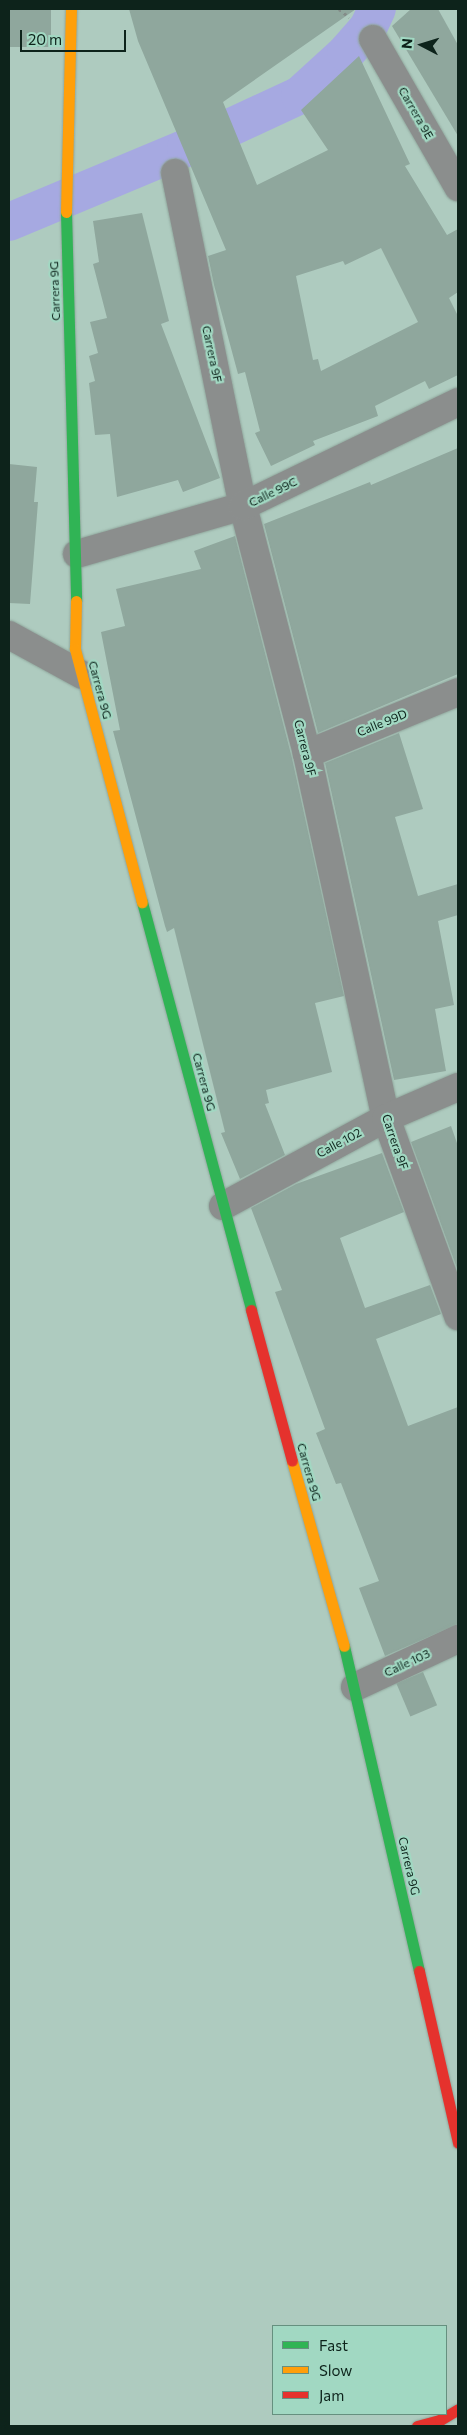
<!DOCTYPE html>
<html>
<head>
<meta charset="utf-8">
<style>
	body { margin:0 }
	#map { position:relative; width:467px; height:2435px; overflow:hidden; background:#aecbbf; font-family:Commissioner,sans-serif }
	div>[style] { position:absolute }
	.canal>* { height:38px; margin:-19px; padding:0 19px; transform-origin:19px; border-radius:19px; background:#a6a9e1 }
	.building>* { inset:0; background:#8fa79d; transform-origin:0 0 }
	.path>* { height:3px; margin-top:-1.5px; transform-origin:0; background:repeating-linear-gradient(90deg,#848d89 0 2.5px,transparent 0 6.5px) }
	.roads { filter:drop-shadow(0 0 1px #90a79d) drop-shadow(0 0 1px #90a79d) }
	.street>* { height:28px; margin:-14px; padding:0 14px; transform-origin:14px; border-radius:14px; background:#8b8e8d }
	.fast>* { height:11px; margin:-5.5px; padding:0 5.5px; transform-origin:5.5px; border-radius:5.5px; background:#30b455 }
	.slow>* { height:11px; margin:-5.5px; padding:0 5.5px; transform-origin:5.5px; border-radius:5.5px; background:#ff9f0a }
	.jam>* { height:11px; margin:-5.5px; padding:0 5.5px; transform-origin:5.5px; border-radius:5.5px; background:#e5322d }
	span { translate:-50% -50%; white-space:nowrap; text-align:center; line-height:1.15; -webkit-text-stroke:4.5px #a1d8c2; paint-order:stroke }
	.street-label { font-size:12px; color:#0d231b }
	.frame { position:absolute; inset:0; border:10px solid #0d231b; pointer-events:none }
	.legend { position:absolute; left:272px; top:2325px; width:175px; height:90px; box-sizing:border-box; background:#a1d8c2; border:1px solid #66907f; margin:0; padding:6px 9px; list-style:none; font-size:15px; color:#0d231b }
	.legend li { display:flex; align-items:center; gap:10px; height:25px }
	.legend b { width:25px; border:1px solid #66907f }
	.north { position:absolute; left:397px; top:20px; width:50px; height:50px; -webkit-text-stroke:4px #a1d8c2; paint-order:stroke; rotate:275deg; font-size:14px; font-weight:700; line-height:20px; text-align:center; color:#0d231b }
	.north::after { content:''; display:block; margin:auto; width:18px; height:22px; background:#0d231b; clip-path:polygon(50% 0,100% 100%,50% 72%,0 100%) }
	.scale { position:absolute; left:20px; top:30px; width:106px; height:22px; box-sizing:border-box; border:2px solid #0d231b; border-top:0; padding-left:6px; font-size:15px; line-height:18px; white-space:nowrap; color:#0d231b; -webkit-text-stroke:4px #a1d8c2; paint-order:stroke }
</style>
</head>
<body>
<div id="map">
	<div class="canal">
		<i style="left:9px;top:222px;width:192px;rotate:-22.7deg"></i>
		<i style="left:186px;top:148px;width:126px;rotate:-24.9deg"></i>
		<i style="left:300px;top:95px;width:62px;rotate:-42.4deg"></i>
		<i style="left:346px;top:53px;width:33px;rotate:-49deg"></i>
		<i style="left:368px;top:28px;width:21px;rotate:-65deg"></i>
	</div>
	<div class="building">
		<i style="left:9px;top:9px;width:42px;height:38px"></i>
		<i style="clip-path:polygon(evenodd,129px 9px,356px 9px,223px 102px,257px 185px,328px 150px,301px 110px,359px 56px,410px 164px,405px 166px,447px 235px,458px 229px,458px 292px,449px 298px,458px 316px,458px 375px,429px 389px,425px 381px,375px 406px,378px 416px,313px 441px,315px 445px,271px 466px,255px 433px,260px 431px,245px 372px,238px 374px,214px 285px,208px 256px,226px 250px,138px 41px,129px 9px,381px 248px,418px 322px,321px 371px,318px 359px,313px 360px,296px 276px,343px 261px,345px 265px,381px 248px)"></i>
		<i style="clip-path:polygon(411px 9px,438px 9px,458px 45px,458px 136px,392px 26px)"></i>
		<i style="clip-path:polygon(142px 213px,169px 321px,161px 324px,220px 478px,183px 492px,178px 480px,117px 497px,110px 434px,95px 435px,89px 383px,95px 381px,89px 356px,98px 353px,90px 322px,107px 318px,93px 264px,99px 262px,93px 221px)"></i>
		<i style="clip-path:polygon(458px 448px,458px 674px,318px 733px,264px 524px,370px 482px,371px 485px)"></i>
		<i style="clip-path:polygon(9px 464px,37px 467px,34px 502px,38px 502px,30px 604px,9px 603px)"></i>
		<i style="clip-path:polygon(235px 536px,292px 758px,344px 996px,315px 1003px,332px 1072px,266px 1090px,269px 1103px,265px 1104px,285px 1155px,240px 1179px,221px 1133px,225px 1132px,174px 928px,167px 932px,165px 926px,113px 731px,120px 730px,101px 632px,125px 626px,116px 589px,201px 569px,194px 551px)"></i>
		<i style="clip-path:polygon(399px 733px,423px 809px,395px 817px,418px 896px,458px 884px,458px 915px,438px 921px,454px 1005px,435px 1009px,446px 1071px,394px 1080px,325px 763px)"></i>
		<i style="clip-path:polygon(451px 1126px,458px 1146px,458px 1271px,411px 1142px)"></i>
		<i style="clip-path:polygon(382px 1153px,404px 1212px,340px 1238px,365px 1308px,430px 1285px,441px 1314px,376px 1339px,408px 1426px,458px 1407px,458px 1624px,385px 1656px,359px 1588px,379px 1581px,341px 1483px,336px 1484px,316px 1433px,325px 1429px,275px 1292px,282px 1290px,251px 1208px,296px 1184px)"></i>
		<i style="left:423px;top:1672px;width:36px;height:29px;rotate:67deg"></i>
	</div>
	<div class="path">
		<i style="left:339px;top:9px;width:13px;rotate:39deg"></i>
	</div>
	<div class="roads">
		<div class="street">
			<i style="left:373px;top:39px;width:171px;rotate:60.1deg"></i>
			<i style="left:175px;top:173px;width:340px;rotate:78.5deg"></i>
			<i style="left:243px;top:506px;width:256px;rotate:75.5deg"></i>
			<i style="left:307px;top:754px;width:372px;rotate:77.8deg"></i>
			<i style="left:386px;top:1118px;width:211px;rotate:70deg"></i>
			<i style="left:77px;top:554px;width:173px;rotate:-16.1deg"></i>
			<i style="left:243px;top:506px;width:239px;rotate:-25.8deg"></i>
			<i style="left:9px;top:635px;width:83px;rotate:28.7deg"></i>
			<i style="left:307px;top:754px;width:163px;rotate:-22.3deg"></i>
			<i style="left:223px;top:1206px;width:185px;rotate:-28.4deg"></i>
			<i style="left:386px;top:1118px;width:78px;rotate:-23.3deg"></i>
			<i style="left:355px;top:1687px;width:114px;rotate:-25deg"></i>
		</div>
		<div class="fast">
			<i style="left:66px;top:212px;width:389px;rotate:88.5deg"></i>
			<i style="left:142px;top:902px;width:422px;rotate:75deg"></i>
			<i style="left:344px;top:1646px;width:334px;rotate:77deg"></i>
		</div>
		<div class="slow">
			<i style="left:66px;top:212px;width:203px;rotate:-88.6deg"></i>
			<i style="left:76px;top:601px;width:48px;rotate:91.2deg"></i>
			<i style="left:75px;top:649px;width:262px;rotate:75.2deg"></i>
			<i style="left:292px;top:1461px;width:192px;rotate:74.3deg"></i>
		</div>
		<div class="jam">
			<i style="left:251px;top:1310px;width:156px;rotate:74.8deg"></i>
			<i style="left:419px;top:1971px;width:176px;rotate:77.2deg"></i>
			<i style="left:417px;top:2426px;width:24px;rotate:-15deg"></i>
			<i style="left:440px;top:2420px;width:21px;rotate:-31deg"></i>
		</div>
	</div>
	<div class="street-label">
		<span style="left:416px;top:113px;rotate:60deg">Carrera 9E</span>
		<span style="left:55px;top:291px;rotate:-92deg">Carrera 9G</span>
		<span style="left:212px;top:354px;rotate:78deg">Carrera 9F</span>
		<span style="left:273px;top:492px;rotate:-26deg">Calle 99C</span>
		<span style="left:100px;top:690px;rotate:75deg">Carrera 9G</span>
		<span style="left:382px;top:723px;rotate:-22deg">Calle 99D</span>
		<span style="left:305px;top:748px;rotate:76deg">Carrera 9F</span>
		<span style="left:204px;top:1082px;rotate:75deg">Carrera 9G</span>
		<span style="left:395px;top:1142px;rotate:71deg">Carrera 9F</span>
		<span style="left:339px;top:1143px;rotate:-28deg">Calle 102</span>
		<span style="left:309px;top:1472px;rotate:74deg">Carrera 9G</span>
		<span style="left:407px;top:1663px;rotate:-25deg">Calle 103</span>
		<span style="left:409px;top:1866px;rotate:77deg">Carrera 9G</span>
	</div>
	<div class="frame"></div>
	<ul class="legend">
	<li><b style="height:6px;background:#30b455"></b>Fast</li>
	<li><b style="height:6px;background:#ff9f0a"></b>Slow</li>
	<li><b style="height:6px;background:#e5322d"></b>Jam</li>
	</ul>
	<div class="north">N</div>
	<div class="scale">20 m</div>
</div>
</body>
</html>
